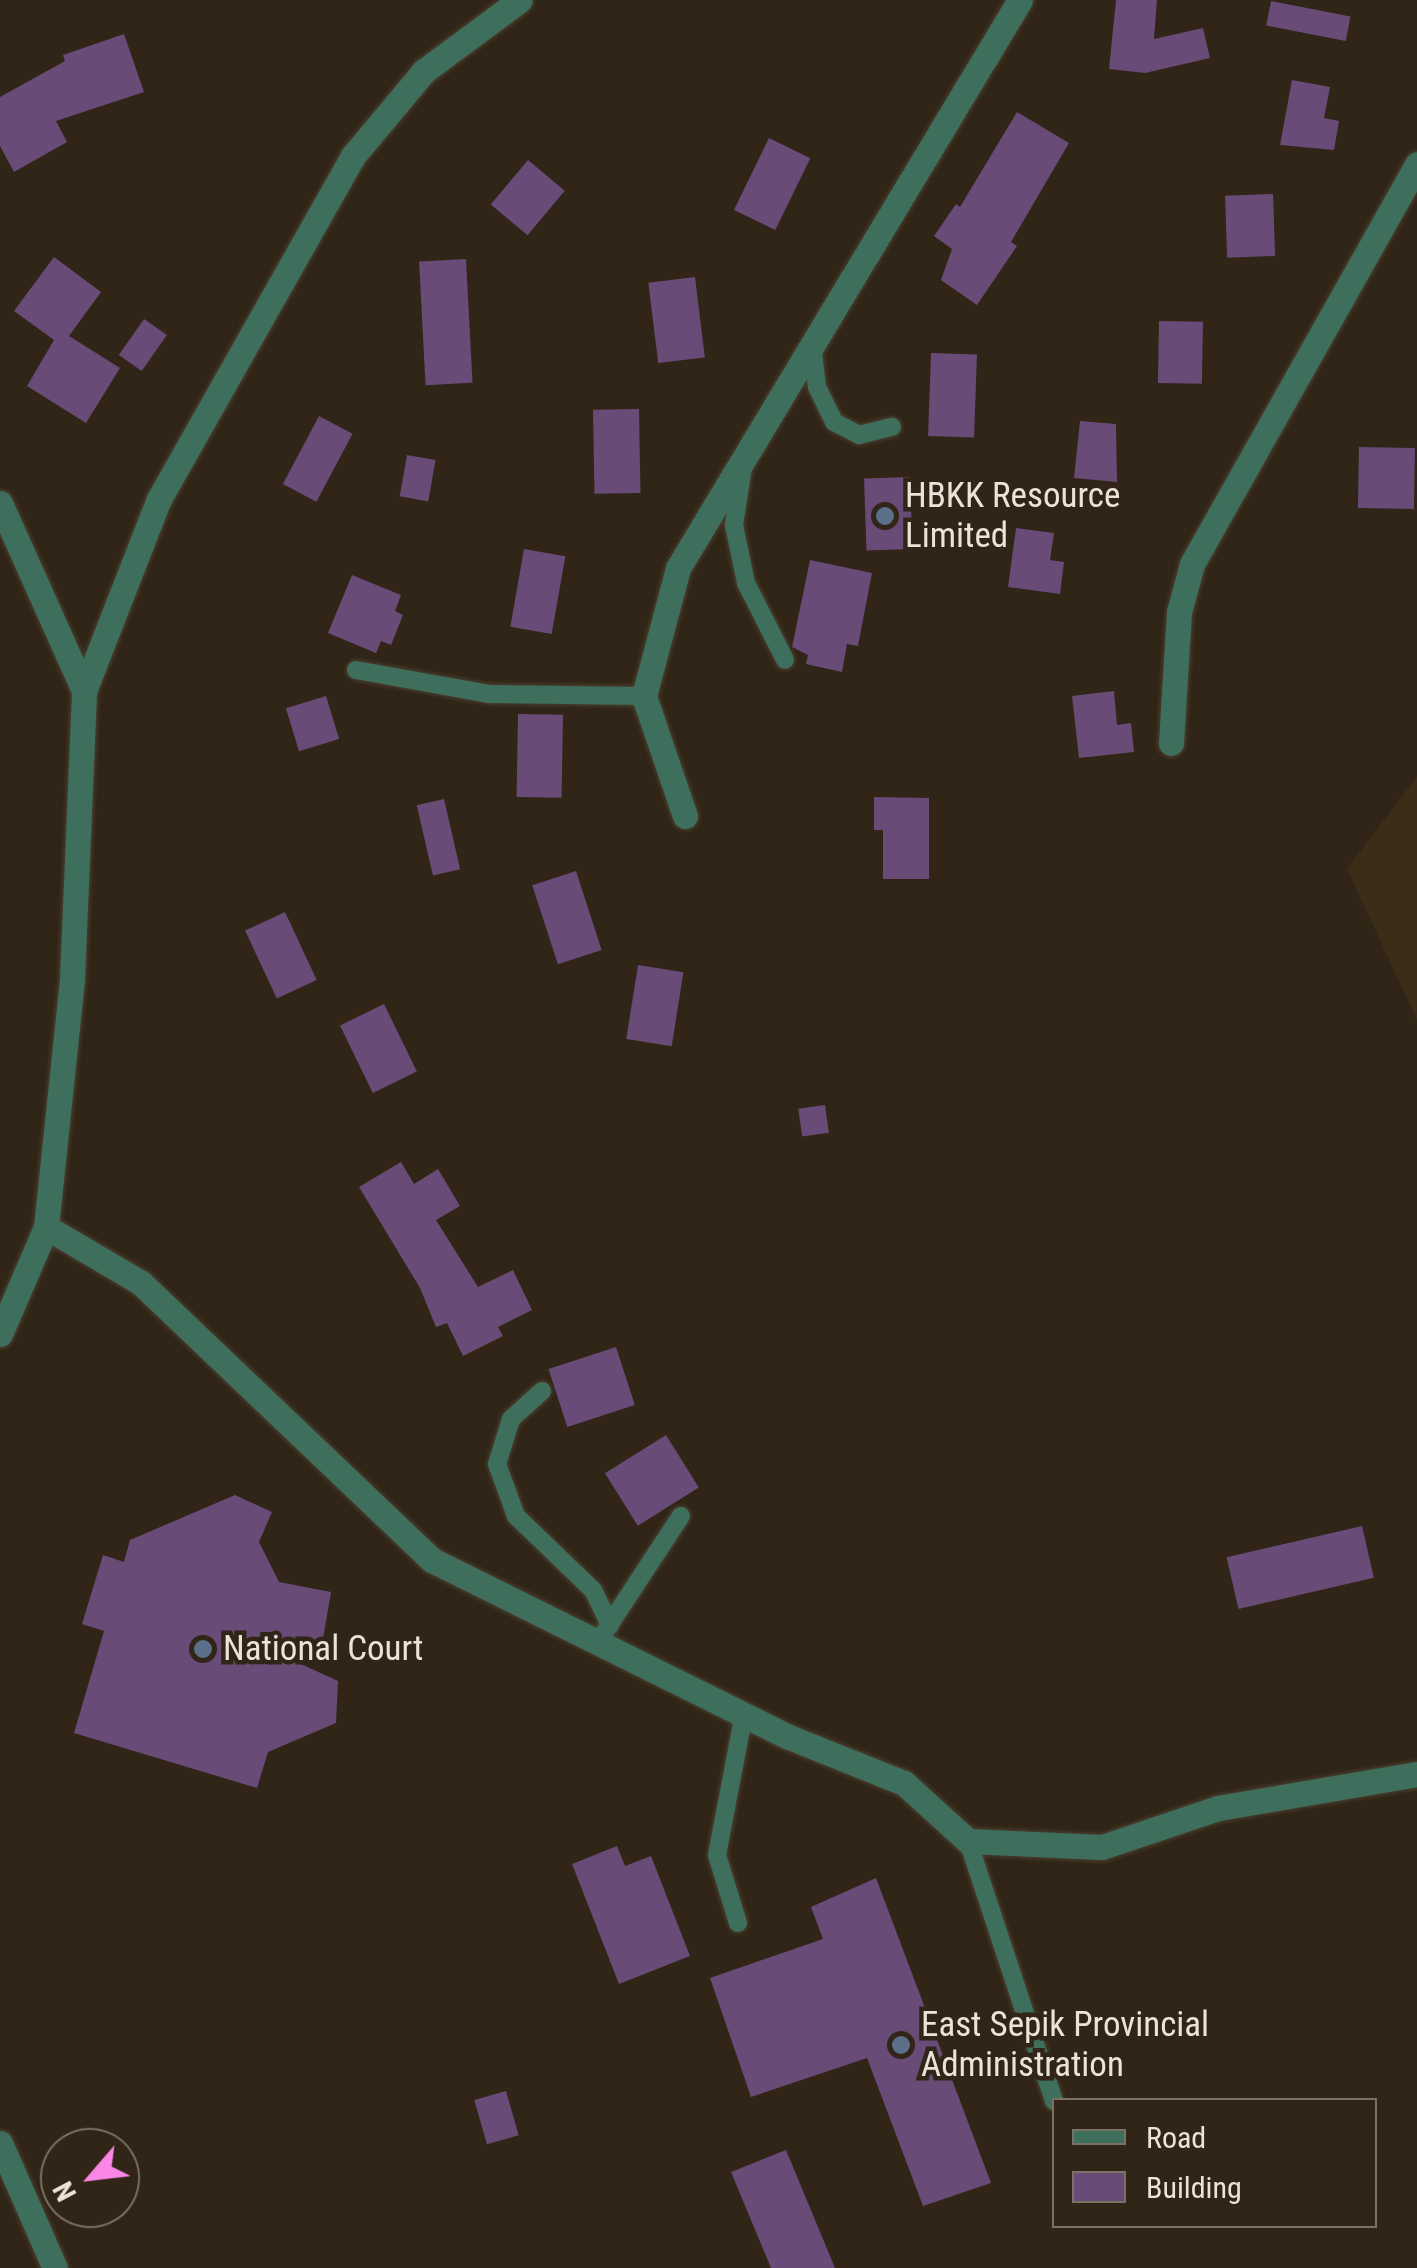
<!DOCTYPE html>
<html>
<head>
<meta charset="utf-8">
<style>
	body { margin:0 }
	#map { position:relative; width:1417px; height:2268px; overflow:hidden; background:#302516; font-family:"Roboto Condensed",sans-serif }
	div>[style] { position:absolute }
	.built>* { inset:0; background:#3b2d18 }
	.building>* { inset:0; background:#684b76; transform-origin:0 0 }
	.roads { filter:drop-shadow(0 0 2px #4a4031) drop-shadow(0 0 2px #4a4031) }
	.service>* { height:18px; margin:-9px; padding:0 9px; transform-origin:9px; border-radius:9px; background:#3e6f5c }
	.minor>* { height:25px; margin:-12.5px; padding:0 12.5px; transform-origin:12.5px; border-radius:12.5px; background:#3e6f5c }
	.tertiary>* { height:25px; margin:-12.5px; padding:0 12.5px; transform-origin:12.5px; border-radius:12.5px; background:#3e6f5c }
	.dots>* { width:28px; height:28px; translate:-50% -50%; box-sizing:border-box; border:5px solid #302516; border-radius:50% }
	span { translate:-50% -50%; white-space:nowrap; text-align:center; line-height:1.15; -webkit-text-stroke:9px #302516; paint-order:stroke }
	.poi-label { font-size:35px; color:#ebe4da }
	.left { translate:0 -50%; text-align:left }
	.legend { position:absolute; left:1052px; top:2098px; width:325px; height:130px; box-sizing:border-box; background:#302516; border:2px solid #7b7164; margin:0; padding:12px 18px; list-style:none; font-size:30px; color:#ebe4da }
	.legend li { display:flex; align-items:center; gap:20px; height:50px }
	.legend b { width:50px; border:2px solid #7b7164 }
	.north { position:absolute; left:40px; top:2128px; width:100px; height:100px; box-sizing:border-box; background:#302516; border:2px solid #7b7164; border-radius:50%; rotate:242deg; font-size:28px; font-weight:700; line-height:40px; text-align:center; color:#ebe4da }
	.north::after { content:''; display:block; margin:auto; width:35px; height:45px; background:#fb86e5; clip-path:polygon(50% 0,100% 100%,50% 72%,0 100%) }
</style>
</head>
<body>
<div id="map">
	<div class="built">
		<i style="clip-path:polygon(1417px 776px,1417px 1020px,1347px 869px)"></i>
	</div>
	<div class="building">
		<i style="clip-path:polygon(1116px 0,1157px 0,1154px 39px,1203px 28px,1210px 58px,1145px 73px,1109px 69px)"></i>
		<i style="left:1271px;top:1px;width:81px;height:25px;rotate:11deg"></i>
		<i style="clip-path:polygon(124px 34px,144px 92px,56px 121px,67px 142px,14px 172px,0 146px,0 97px,65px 61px,63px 55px)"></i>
		<i style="clip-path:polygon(1292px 80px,1330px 87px,1324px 118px,1339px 121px,1334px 150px,1280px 145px)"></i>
		<i style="clip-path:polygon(1017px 112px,1069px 143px,1011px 242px,1017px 246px,977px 305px,941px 280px,952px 249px,934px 236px,956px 204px,960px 207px)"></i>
		<i style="left:769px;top:138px;width:46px;height:80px;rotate:26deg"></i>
		<i style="left:528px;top:160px;width:48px;height:58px;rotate:40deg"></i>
		<i style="left:1273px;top:194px;width:62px;height:48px;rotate:88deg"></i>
		<i style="clip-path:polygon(54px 257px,101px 292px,69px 336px,120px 368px,86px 423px,27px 386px,54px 340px,14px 311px)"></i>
		<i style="left:466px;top:259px;width:124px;height:47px;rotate:87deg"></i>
		<i style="left:695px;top:277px;width:81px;height:47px;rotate:83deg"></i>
		<i style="left:144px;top:319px;width:28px;height:44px;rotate:35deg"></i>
		<i style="left:1159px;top:321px;width:44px;height:62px;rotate:1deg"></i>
		<i style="left:931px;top:353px;width:46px;height:83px;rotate:2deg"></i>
		<i style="left:639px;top:409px;width:84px;height:46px;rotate:89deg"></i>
		<i style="left:319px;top:416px;width:38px;height:77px;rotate:28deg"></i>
		<i style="clip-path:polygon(1080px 421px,1116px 424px,1117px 482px,1074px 478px)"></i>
		<i style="left:1359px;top:447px;width:56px;height:61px;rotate:1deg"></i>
		<i style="left:407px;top:455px;width:29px;height:42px;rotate:10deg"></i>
		<i style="left:910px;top:477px;width:72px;height:46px;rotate:88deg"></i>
		<i style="clip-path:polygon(1016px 528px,1054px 533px,1050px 560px,1064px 562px,1060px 594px,1008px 587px)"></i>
		<i style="left:524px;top:549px;width:42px;height:79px;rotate:10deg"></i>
		<i style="clip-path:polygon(810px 560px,872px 573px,858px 646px,847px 644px,842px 672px,806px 664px,808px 655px,792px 647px)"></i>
		<i style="clip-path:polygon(352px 575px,401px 595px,395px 611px,403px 615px,391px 645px,381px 641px,376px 653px,328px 633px)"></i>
		<i style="clip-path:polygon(1114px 691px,1117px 725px,1131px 723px,1134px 752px,1079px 758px,1072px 696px)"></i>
		<i style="left:326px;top:696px;width:45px;height:42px;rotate:73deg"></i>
		<i style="left:518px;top:714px;width:45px;height:83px;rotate:1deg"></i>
		<i style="clip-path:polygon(874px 797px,929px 798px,929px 879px,883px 879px,883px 830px,874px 830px)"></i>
		<i style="left:444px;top:799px;width:72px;height:28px;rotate:77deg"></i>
		<i style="left:576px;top:871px;width:83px;height:46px;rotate:72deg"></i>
		<i style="left:285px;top:912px;width:75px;height:44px;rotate:65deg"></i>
		<i style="left:638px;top:965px;width:46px;height:75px;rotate:9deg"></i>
		<i style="left:384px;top:1004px;width:75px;height:49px;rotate:64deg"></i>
		<i style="left:825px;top:1105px;width:28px;height:27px;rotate:82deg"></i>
		<i style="clip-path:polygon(401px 1162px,414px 1184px,438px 1169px,460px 1206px,436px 1220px,478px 1287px,513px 1270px,532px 1310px,498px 1327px,503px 1336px,463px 1356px,447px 1323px,436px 1327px,420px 1288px,359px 1187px)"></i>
		<i style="left:616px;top:1347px;width:61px;height:71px;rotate:72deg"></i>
		<i style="left:666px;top:1435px;width:62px;height:72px;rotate:58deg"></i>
		<i style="clip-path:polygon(235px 1495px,272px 1512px,259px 1542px,279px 1582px,331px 1592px,323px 1639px,290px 1659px,338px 1681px,336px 1723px,268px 1752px,257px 1788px,74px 1733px,104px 1631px,82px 1624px,103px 1555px,124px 1562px,130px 1540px)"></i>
		<i style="left:1362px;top:1526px;width:53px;height:139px;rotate:77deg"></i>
		<i style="clip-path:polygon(617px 1846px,625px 1866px,651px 1856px,690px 1956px,619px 1984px,572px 1864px)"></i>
		<i style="clip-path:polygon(876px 1878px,991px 2183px,923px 2206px,867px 2058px,751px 2097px,710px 1978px,823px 1939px,811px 1907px)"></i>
		<i style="left:506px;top:2091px;width:46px;height:33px;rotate:74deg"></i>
		<i style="clip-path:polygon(786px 2150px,835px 2268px,771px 2268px,731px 2172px)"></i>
	</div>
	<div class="roads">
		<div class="service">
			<i style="left:812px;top:343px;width:44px;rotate:83.5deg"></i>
			<i style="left:817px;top:387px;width:39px;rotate:64deg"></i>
			<i style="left:834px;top:422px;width:28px;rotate:27deg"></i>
			<i style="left:859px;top:435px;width:34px;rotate:-14deg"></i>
			<i style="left:743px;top:467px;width:59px;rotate:98.8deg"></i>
			<i style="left:734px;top:525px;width:59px;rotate:78.3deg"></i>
			<i style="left:746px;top:583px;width:86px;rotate:63.1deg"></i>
			<i style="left:356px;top:670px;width:136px;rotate:10.2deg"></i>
			<i style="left:490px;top:694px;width:154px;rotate:0.7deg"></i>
			<i style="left:542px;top:1391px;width:42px;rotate:137.9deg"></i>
			<i style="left:511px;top:1419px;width:47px;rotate:107.3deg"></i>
			<i style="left:497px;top:1464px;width:55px;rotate:69.9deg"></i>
			<i style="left:516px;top:1516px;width:107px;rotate:43.9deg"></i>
			<i style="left:593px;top:1590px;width:39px;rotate:64deg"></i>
			<i style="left:604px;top:1633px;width:140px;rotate:-56.7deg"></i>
			<i style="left:968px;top:1841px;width:274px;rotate:71.7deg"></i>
			<i style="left:738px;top:1923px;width:71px;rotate:-107.2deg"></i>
			<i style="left:717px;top:1855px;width:144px;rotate:-79.2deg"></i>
		</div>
		<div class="minor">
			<i style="left:0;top:503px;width:206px;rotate:65.9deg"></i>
			<i style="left:1171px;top:743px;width:131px;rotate:-86.5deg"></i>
			<i style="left:1179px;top:612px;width:50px;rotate:-74.8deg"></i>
			<i style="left:1192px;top:564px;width:459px;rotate:-60.6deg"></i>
			<i style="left:685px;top:816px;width:127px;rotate:-108.9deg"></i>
			<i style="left:644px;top:696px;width:132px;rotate:-75.1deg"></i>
			<i style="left:678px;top:568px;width:663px;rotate:-58.95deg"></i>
			<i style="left:46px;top:1227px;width:110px;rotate:30.5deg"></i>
			<i style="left:141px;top:1283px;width:402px;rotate:43.6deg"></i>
			<i style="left:432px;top:1560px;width:398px;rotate:26.4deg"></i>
			<i style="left:789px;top:1737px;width:124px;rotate:21.8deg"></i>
			<i style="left:904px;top:1783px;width:86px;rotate:42.2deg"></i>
			<i style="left:968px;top:1841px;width:134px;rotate:2.6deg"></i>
			<i style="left:1102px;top:1847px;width:122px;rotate:-18.6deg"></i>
			<i style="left:1218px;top:1808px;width:202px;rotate:-9.7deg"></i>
		</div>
		<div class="tertiary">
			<i style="left:0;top:1334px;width:116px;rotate:-66.7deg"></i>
			<i style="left:46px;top:1227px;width:249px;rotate:-84deg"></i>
			<i style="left:72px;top:979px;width:288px;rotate:-87.6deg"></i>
			<i style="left:84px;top:691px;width:206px;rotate:-68.7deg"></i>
			<i style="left:159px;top:499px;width:394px;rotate:-60.5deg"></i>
			<i style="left:353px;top:156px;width:111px;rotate:-50.1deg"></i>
			<i style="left:424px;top:71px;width:119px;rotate:-36.5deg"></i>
			<i style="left:0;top:2143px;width:137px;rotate:66.3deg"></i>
		</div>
	</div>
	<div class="dots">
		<i style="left:885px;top:516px;background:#5c6f8a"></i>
		<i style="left:203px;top:1649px;background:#5c6f8a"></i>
		<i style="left:901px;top:2045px;background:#5c6f8a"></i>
	</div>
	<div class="poi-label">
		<span class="left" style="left:905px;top:516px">HBKK Resource<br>Limited</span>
		<span class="left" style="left:223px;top:1649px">National Court</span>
		<span class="left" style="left:921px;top:2045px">East Sepik Provincial<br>Administration</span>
	</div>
	<ul class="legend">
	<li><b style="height:12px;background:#3e6f5c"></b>Road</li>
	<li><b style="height:28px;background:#684b76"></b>Building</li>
	</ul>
	<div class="north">N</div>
</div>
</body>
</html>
